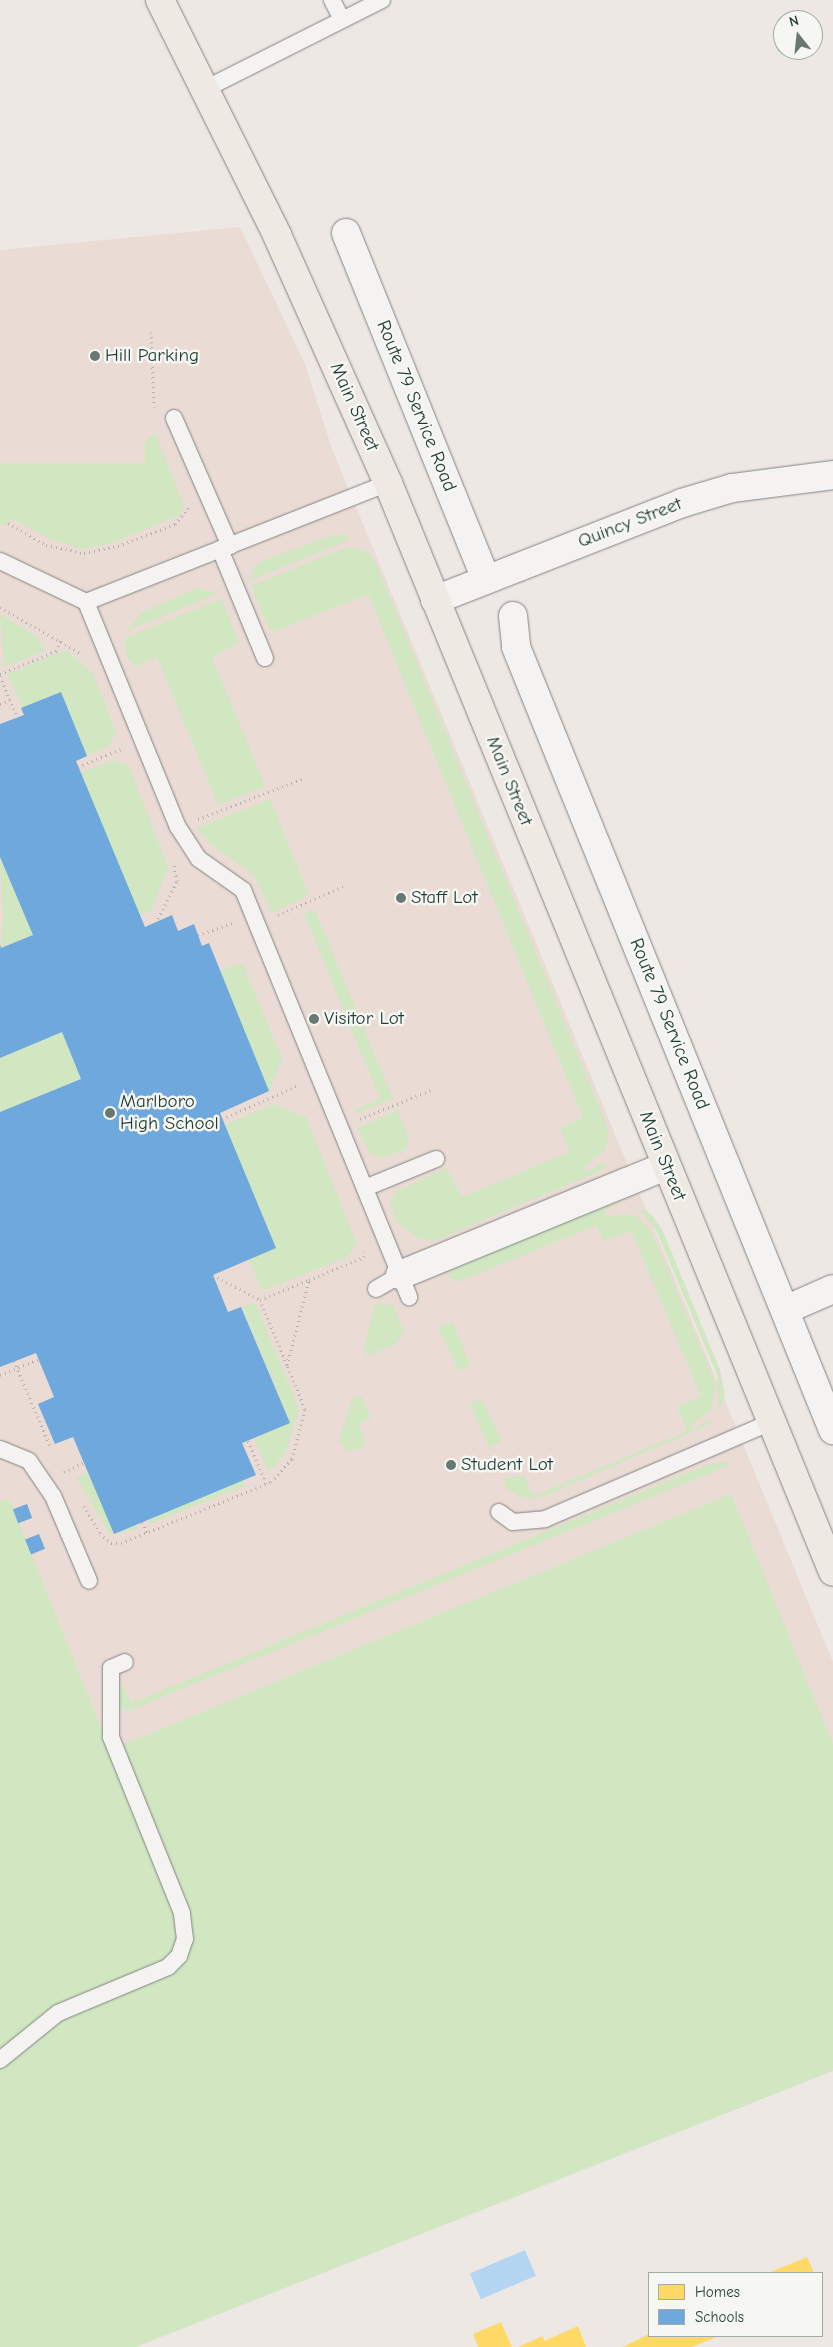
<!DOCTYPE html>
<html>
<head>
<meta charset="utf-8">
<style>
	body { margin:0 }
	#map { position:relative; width:833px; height:2347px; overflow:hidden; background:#eee8e5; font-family:"Comic Neue",sans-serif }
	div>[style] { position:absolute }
	.built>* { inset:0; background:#eadbd5 }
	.green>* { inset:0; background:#d0e7c2 }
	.water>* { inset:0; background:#b5d6f3; transform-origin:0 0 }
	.homes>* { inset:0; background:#ffd966 }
	.schools>* { inset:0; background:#6fa8dc; transform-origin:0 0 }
	.path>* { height:3px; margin-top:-1.5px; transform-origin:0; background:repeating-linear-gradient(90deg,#afb2af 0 1px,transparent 0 5px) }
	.roads { filter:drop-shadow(0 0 1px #828481) drop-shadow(0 0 1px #828481) }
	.lane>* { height:16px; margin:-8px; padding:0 8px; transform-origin:8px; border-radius:8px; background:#f4f3f1 }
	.street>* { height:28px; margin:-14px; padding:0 14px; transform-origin:14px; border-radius:14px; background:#f4f3f1 }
	.primary>* { height:28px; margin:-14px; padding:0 14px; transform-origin:14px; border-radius:14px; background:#eee9e2 }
	.dots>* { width:14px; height:14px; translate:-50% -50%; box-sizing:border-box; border:2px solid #f6f6f2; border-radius:50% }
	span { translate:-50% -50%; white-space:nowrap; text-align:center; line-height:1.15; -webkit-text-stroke:5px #f6f6f2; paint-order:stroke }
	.poi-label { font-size:19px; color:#1f3d34 }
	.left { translate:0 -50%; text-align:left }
	.street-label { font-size:19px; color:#1f3d34 }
	.legend { position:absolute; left:648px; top:2272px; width:175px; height:65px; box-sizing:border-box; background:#f6f6f2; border:1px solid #a0aca6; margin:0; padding:6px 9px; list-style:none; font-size:15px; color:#1f3d34 }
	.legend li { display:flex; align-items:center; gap:10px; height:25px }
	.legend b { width:25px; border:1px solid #a0aca6 }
	.north { position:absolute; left:773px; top:10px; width:50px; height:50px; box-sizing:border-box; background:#f6f6f2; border:1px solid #a0aca6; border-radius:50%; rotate:344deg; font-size:14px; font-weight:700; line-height:20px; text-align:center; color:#1f3d34 }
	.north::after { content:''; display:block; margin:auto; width:18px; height:22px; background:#677972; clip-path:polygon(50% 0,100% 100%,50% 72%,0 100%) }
</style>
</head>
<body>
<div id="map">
	<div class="built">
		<i style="clip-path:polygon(240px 227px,305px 364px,332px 449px,833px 1662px,833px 2043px,0 2347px,0 250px)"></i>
	</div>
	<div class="green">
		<i style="clip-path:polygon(155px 433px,184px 506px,178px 516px,109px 544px,83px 549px,52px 540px,11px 518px,6px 526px,0 523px,0 463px,145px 463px,145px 442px)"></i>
		<i style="clip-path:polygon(347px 534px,347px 541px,250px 580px,253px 567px,262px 561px,330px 536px)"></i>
		<i style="clip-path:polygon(345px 548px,365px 550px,375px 561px,609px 1131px,605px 1150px,584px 1167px,587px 1172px,603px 1162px,607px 1165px,598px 1172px,434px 1241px,418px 1238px,397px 1222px,390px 1203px,395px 1192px,447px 1168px,462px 1197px,569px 1152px,560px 1128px,583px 1118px,368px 594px,273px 632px,268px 627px,251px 586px)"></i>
		<i style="clip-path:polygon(197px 588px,217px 594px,126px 631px,142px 612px)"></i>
		<i style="clip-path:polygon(221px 599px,239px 642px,212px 657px,265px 786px,218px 805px,157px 657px,135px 667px,126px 656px,125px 638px)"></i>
		<i style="clip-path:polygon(0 614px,38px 637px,45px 651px,4px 667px)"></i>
		<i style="clip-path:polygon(66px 650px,93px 673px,116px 733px,108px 747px,87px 756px,61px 692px,23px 708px,7px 674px)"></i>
		<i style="clip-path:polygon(112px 760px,128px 764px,168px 867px,151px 911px,139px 915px,80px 773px)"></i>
		<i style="clip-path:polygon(270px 799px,309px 895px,272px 913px,253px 874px,209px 843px,197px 828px)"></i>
		<i style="clip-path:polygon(0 857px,33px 935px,1px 948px,3px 917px)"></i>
		<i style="clip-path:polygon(315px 910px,393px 1099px,353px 1115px,358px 1108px,380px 1099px,304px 914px)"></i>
		<i style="clip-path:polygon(242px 962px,282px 1058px,269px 1091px,220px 971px)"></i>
		<i style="clip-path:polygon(62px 1032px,81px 1079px,0 1112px,0 1058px)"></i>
		<i style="clip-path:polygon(273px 1104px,306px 1117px,357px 1244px,347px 1257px,262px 1291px,249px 1260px,276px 1248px,224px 1125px)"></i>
		<i style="clip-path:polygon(398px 1110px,408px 1137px,406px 1149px,384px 1157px,371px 1155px,357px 1128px)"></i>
		<i style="clip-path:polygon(621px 1203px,604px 1211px,605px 1215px,635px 1215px,652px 1232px,716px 1385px,711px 1410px,691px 1425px,693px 1429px,709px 1420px,712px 1423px,547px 1495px,534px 1499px,517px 1496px,505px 1486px,505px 1478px,524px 1475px,533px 1496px,687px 1431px,677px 1407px,701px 1396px,631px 1231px,603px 1241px,597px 1225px,458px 1282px,449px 1277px,452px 1269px,593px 1210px)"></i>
		<i style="clip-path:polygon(636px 1205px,651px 1214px,662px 1229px,720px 1370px,725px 1395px,719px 1412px,717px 1375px,656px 1230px)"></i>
		<i style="clip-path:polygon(255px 1302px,299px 1409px,286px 1452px,269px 1473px,254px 1438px,290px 1423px,242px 1307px)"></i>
		<i style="clip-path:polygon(380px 1303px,393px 1305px,404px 1331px,396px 1344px,367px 1356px,364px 1350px,374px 1307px)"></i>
		<i style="clip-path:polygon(453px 1322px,470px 1365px,458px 1371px,438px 1327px)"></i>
		<i style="clip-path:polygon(353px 1397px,362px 1397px,371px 1418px,359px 1424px,366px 1446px,348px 1452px,339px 1440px)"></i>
		<i style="clip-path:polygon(481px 1398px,502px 1440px,489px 1449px,470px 1404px)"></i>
		<i style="clip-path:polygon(729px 1461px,728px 1466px,128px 1711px,119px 1708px,118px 1678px,131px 1703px,706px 1465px)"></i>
		<i style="clip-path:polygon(88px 1472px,114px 1534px,136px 1525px,138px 1529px,110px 1535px,76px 1477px)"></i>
		<i style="clip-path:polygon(243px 1480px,245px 1486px,150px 1524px,148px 1520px)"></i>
		<i style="clip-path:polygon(731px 1494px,833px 1744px,833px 2071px,136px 2347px,0 2347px,0 1501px,8px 1498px,13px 1508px,110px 1750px)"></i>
	</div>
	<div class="water">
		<i style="left:525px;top:2250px;width:28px;height:60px;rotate:67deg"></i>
	</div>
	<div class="homes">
		<i style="clip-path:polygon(807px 2257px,814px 2273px,768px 2273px)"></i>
		<i style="clip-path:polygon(501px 2322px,512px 2347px,478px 2347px,473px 2334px)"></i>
		<i style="clip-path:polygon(578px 2326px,586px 2347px,518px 2347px,543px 2336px,544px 2341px)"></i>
		<i style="clip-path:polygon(649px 2334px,649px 2336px,719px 2336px,692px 2347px,623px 2347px)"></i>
	</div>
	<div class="schools">
		<i style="clip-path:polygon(61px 692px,87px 756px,76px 761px,145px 927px,172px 915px,178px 931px,194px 924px,202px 946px,209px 943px,269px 1091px,220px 1113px,276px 1248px,213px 1275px,228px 1312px,241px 1307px,290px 1423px,242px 1443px,256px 1475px,114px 1534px,73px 1437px,55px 1444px,38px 1404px,54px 1397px,36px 1353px,0 1367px,0 1112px,81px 1079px,62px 1032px,0 1058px,0 944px,1px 948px,33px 935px,0 857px,0 724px,24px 715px,21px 708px)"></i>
		<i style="left:27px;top:1504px;width:15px;height:15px;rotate:70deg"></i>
		<i style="left:39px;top:1534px;width:16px;height:15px;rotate:68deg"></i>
	</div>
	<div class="path">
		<i style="left:151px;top:332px;width:75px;rotate:87.7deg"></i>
		<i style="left:8px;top:523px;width:44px;rotate:30.1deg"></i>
		<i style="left:46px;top:545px;width:39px;rotate:12deg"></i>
		<i style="left:84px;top:553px;width:35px;rotate:-12deg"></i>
		<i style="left:118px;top:546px;width:61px;rotate:-21.1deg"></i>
		<i style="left:175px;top:524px;width:22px;rotate:-51deg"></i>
		<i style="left:0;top:607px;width:95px;rotate:29.8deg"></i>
		<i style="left:0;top:674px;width:61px;rotate:-22.3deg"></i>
		<i style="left:56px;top:651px;width:11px;rotate:-68deg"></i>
		<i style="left:0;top:676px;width:44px;rotate:67.5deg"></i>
		<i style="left:0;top:704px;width:11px;rotate:-22deg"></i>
		<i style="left:78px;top:767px;width:47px;rotate:-22.7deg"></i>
		<i style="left:198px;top:819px;width:111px;rotate:-21deg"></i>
		<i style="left:278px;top:915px;width:74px;rotate:-23.8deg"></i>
		<i style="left:156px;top:923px;width:47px;rotate:-63.4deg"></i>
		<i style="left:177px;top:881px;width:16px;rotate:-101deg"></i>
		<i style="left:198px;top:935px;width:36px;rotate:-19deg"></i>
		<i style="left:222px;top:1119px;width:84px;rotate:-23.8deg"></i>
		<i style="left:360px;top:1119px;width:77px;rotate:-22.2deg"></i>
		<i style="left:213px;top:1275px;width:53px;rotate:28deg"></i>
		<i style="left:14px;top:1361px;width:95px;rotate:67deg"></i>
		<i style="left:287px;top:1365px;width:70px;rotate:-112.6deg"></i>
		<i style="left:260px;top:1300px;width:52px;rotate:-22.6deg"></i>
		<i style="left:0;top:1375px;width:42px;rotate:-22.3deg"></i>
		<i style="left:248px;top:1441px;width:46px;rotate:66.8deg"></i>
		<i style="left:64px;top:1472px;width:22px;rotate:-27deg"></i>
		<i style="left:84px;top:1506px;width:31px;rotate:59deg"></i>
		<i style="left:100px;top:1533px;width:15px;rotate:42deg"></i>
		<i style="left:111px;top:1543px;width:10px"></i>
		<i style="left:121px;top:1543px;width:162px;rotate:-22.1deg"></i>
		<i style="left:271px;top:1482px;width:31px;rotate:-48deg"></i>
		<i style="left:292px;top:1459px;width:52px;rotate:-75.4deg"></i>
		<i style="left:305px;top:1409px;width:48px;rotate:-112.2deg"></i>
		<i style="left:287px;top:1365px;width:88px;rotate:-75.5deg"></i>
		<i style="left:309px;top:1280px;width:60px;rotate:-22.7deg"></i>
		<i style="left:364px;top:1257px;width:5px;rotate:-79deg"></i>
		<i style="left:142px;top:1522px;width:12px;rotate:66deg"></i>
	</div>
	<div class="roads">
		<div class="lane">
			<i style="left:332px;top:0;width:22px;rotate:63deg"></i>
			<i style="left:207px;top:88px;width:196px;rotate:-26.7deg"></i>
			<i style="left:174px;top:418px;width:140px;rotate:66.4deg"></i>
			<i style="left:220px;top:549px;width:118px;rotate:67.6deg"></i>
			<i style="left:0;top:561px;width:95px;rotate:25.5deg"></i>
			<i style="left:86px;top:602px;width:243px;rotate:67.8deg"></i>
			<i style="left:178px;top:827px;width:38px;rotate:57deg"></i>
			<i style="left:199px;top:859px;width:54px;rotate:35.2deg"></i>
			<i style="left:243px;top:890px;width:440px;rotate:67.8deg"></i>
			<i style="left:86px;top:602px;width:325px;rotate:-21.5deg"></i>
			<i style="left:365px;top:1188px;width:77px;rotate:-22.2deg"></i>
			<i style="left:376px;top:1289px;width:28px;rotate:-30deg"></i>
			<i style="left:0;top:1449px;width:31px;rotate:22deg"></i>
			<i style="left:29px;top:1461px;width:42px;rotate:55.6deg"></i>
			<i style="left:53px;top:1496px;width:92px;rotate:67deg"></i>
			<i style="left:499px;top:1512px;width:17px;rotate:36deg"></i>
			<i style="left:513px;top:1522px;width:32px;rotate:-5deg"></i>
			<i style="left:545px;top:1519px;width:246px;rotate:-23.2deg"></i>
			<i style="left:0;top:2060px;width:75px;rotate:-39deg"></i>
			<i style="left:58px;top:2013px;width:119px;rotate:-22.7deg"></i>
			<i style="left:168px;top:1967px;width:16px;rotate:-45deg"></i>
			<i style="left:179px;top:1956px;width:18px;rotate:-71deg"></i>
			<i style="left:185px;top:1939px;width:26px;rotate:-97deg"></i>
			<i style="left:182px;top:1913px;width:190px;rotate:-112deg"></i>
			<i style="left:111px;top:1737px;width:69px;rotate:-90deg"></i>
			<i style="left:111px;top:1668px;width:15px;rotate:-23deg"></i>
		</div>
		<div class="street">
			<i style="left:346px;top:233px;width:373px;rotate:68deg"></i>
			<i style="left:435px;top:600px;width:265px;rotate:-21.4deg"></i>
			<i style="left:682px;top:503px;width:52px;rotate:-16.7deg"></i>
			<i style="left:732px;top:488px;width:102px;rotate:-7.3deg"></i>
			<i style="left:513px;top:616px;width:31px;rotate:84deg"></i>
			<i style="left:516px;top:647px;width:845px;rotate:67.96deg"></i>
			<i style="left:400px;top:1275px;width:287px;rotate:-22.3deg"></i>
			<i style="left:785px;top:1310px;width:52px;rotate:-23.6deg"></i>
		</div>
		<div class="primary">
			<i style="left:160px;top:0;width:263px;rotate:63.5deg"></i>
			<i style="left:277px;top:235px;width:272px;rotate:65.9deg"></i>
			<i style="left:388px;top:483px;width:1176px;rotate:67.77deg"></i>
		</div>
	</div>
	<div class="dots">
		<i style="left:95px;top:356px;background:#677972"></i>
		<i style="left:401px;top:898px;background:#677972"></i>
		<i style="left:314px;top:1019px;background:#677972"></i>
		<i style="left:110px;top:1113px;background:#677972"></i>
		<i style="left:451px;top:1465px;background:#677972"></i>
	</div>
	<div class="poi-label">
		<span class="left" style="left:105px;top:356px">Hill Parking</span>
		<span class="left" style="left:411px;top:898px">Staff Lot</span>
		<span class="left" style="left:324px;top:1019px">Visitor Lot</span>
		<span class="left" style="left:120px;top:1113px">Marlboro<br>High School</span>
		<span class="left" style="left:461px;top:1465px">Student Lot</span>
	</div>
	<div class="street-label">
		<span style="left:416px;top:406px;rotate:68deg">Route 79 Service Road</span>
		<span style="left:354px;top:407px;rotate:66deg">Main Street</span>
		<span style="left:630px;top:523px;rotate:-21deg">Quincy Street</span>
		<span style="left:509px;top:781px;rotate:68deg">Main Street</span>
		<span style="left:669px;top:1024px;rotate:68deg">Route 79 Service Road</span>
		<span style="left:662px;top:1156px;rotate:68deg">Main Street</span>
	</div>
	<ul class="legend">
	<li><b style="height:14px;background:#ffd966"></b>Homes</li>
	<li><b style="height:14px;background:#6fa8dc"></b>Schools</li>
	</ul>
	<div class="north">N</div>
</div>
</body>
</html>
